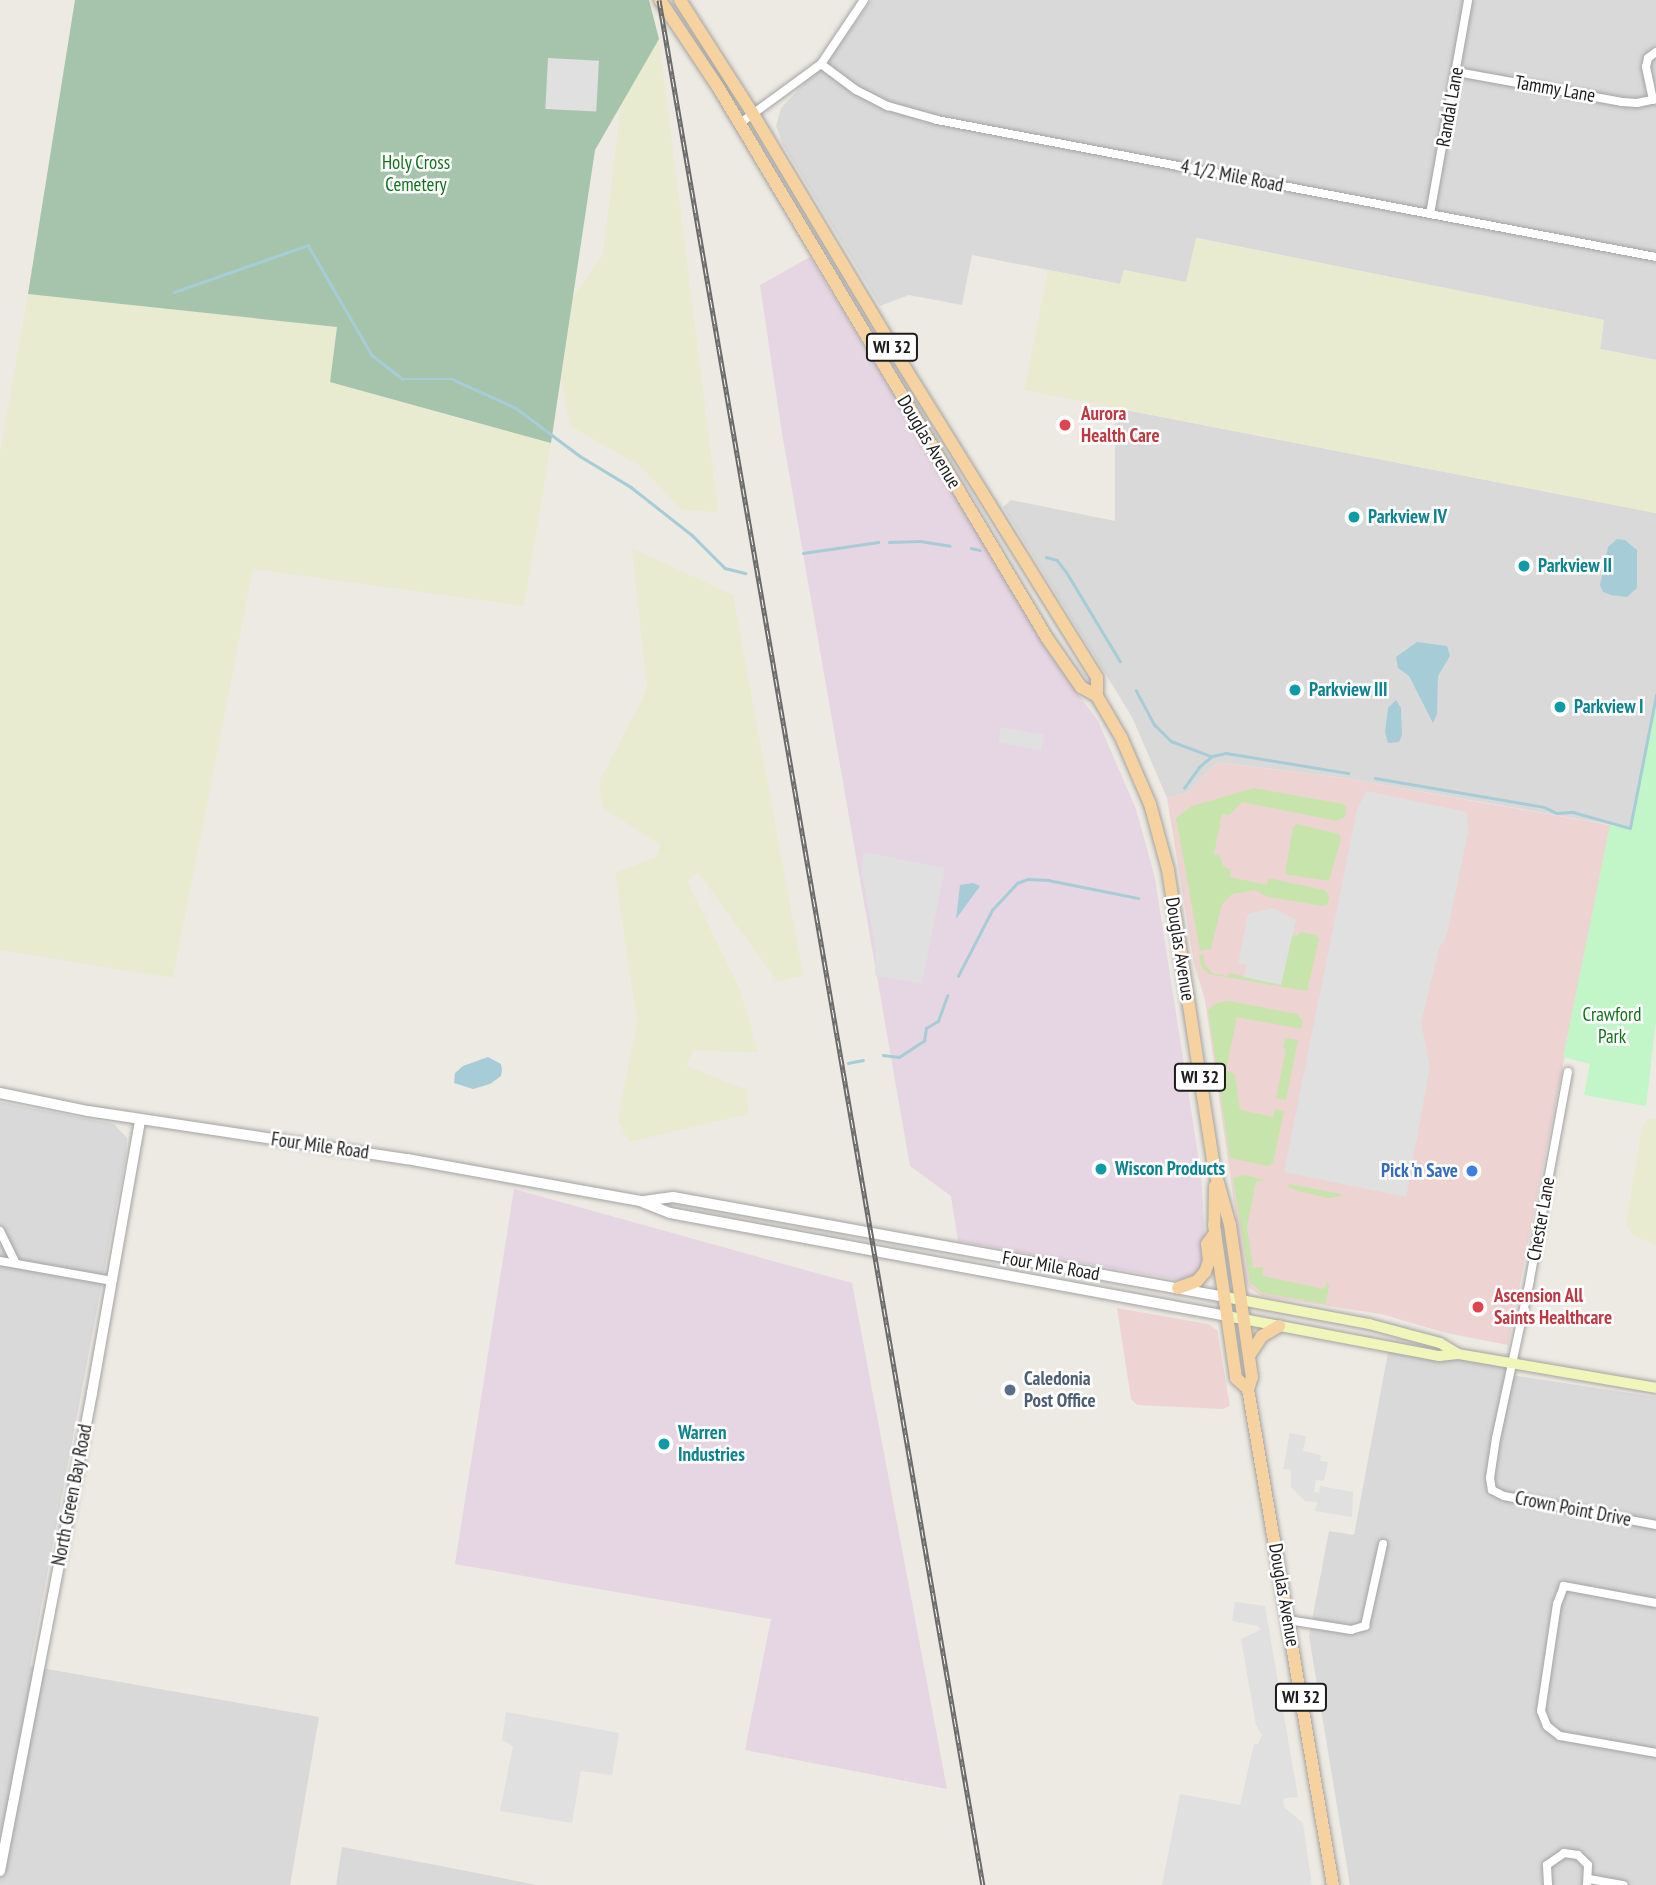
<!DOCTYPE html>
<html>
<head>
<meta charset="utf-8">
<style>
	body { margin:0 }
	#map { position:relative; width:1656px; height:1885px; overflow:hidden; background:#edeae3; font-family:"PT Sans Narrow",sans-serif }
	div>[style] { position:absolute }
	.residential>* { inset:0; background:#dad9d9 }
	.commercial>* { inset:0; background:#edd4d3 }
	.industrial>* { inset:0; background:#e6d5e2 }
	.farmland>* { inset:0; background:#e8ebcf }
	.grass>* { inset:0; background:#c6e4ab }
	.cemetery>* { inset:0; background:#a5c4ab }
	.park>* { inset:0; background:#c2f5c7 }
	.parking>* { inset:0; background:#e0e0e0; transform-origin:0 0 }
	.water>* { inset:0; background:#a6ccd8 }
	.stream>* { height:2.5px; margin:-1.25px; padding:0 1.25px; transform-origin:1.25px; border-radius:1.25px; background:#a6ccd8 }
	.roads { filter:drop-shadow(0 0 2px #a3a3a3) drop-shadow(0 0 2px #a3a3a3) }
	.minor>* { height:8px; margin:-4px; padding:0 4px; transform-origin:4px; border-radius:4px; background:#fff }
	.tertiary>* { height:10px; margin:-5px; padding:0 5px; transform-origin:5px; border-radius:5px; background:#fff }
	.secondary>* { height:10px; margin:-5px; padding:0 5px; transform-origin:5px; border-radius:5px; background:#f0f5b9 }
	.primary>* { height:12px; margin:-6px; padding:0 6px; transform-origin:6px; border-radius:6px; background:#f5d2a0 }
	.rail>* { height:5px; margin-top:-2.5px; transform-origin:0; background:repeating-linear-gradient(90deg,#fff 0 8px,#6a6a6a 0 16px); box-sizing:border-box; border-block:2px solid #6a6a6a }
	.dots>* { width:19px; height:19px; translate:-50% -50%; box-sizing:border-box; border:4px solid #fff; border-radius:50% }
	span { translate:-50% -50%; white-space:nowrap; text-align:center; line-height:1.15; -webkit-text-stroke:5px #fff; paint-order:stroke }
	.shield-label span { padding:2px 5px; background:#fff; border:2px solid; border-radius:5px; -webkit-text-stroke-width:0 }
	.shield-label { font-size:18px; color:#1c1c1c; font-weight:700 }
	.street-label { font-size:19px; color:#1c1c1c }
	.park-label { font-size:19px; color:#12721c }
	.health-label { font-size:19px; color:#be3a42; font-weight:700 }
	.left { translate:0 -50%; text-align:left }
	.culture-label { font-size:19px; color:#0d838f; font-weight:700 }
	.shop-label { font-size:19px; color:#366cbe; font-weight:700 }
	.right { translate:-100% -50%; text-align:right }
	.service-label { font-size:19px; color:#4e5e75; font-weight:700 }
</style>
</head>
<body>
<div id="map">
	<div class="residential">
		<i style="clip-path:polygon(871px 0,1656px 0,1656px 360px,1600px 349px,1604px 320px,1197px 238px,1186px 283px,1124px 270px,1120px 284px,972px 255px,962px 305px,909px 295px,880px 306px,783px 145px,776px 126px,781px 108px,838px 47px)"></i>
		<i style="clip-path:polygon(1115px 408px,1656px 513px,1656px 696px,1630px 828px,1344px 778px,1224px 763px,1214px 765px,1189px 792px,1167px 798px,1132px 717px,1003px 507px,1011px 500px,1115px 521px)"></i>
		<i style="clip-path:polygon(0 1102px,114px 1124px,127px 1138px,126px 1155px,30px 1666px,319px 1717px,290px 1885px,0 1885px)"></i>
		<i style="clip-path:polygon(1389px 1347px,1513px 1363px,1511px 1375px,1656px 1397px,1656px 1885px,1350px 1885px,1309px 1636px,1329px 1531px,1354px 1535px)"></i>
		<i style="clip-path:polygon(342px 1847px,487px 1875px,536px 1885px,336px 1885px)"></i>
	</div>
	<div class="commercial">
		<i style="clip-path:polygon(1224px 763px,1344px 778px,1610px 825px,1508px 1345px,1446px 1333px,1381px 1314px,1262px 1296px,1249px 1288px,1245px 1280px,1205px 1000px,1194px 964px,1167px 798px,1189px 792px,1214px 765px)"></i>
		<i style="clip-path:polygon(1117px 1308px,1208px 1324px,1217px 1330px,1230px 1406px,1223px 1409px,1137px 1405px,1131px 1399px)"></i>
	</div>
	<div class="industrial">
		<i style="clip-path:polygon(810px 257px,1053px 659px,1098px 721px,1136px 809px,1155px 878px,1201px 1174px,1206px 1259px,1199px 1274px,1179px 1280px,958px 1241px,951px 1196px,910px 1166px,781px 427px,760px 285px)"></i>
		<i style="clip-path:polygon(514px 1189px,852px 1283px,947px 1789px,745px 1750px,771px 1619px,455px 1564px)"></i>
	</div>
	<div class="farmland">
		<i style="clip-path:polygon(659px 39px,718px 512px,682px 510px,639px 465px,570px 426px,561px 377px,573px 297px,603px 255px,621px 104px)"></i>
		<i style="clip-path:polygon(1196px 238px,1604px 320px,1600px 349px,1656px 360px,1656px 513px,1024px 390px,1048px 270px,1120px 284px,1124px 270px,1186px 282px)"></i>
		<i style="clip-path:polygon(28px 294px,337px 327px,438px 413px,551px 443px,524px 606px,253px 569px,173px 978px,0 950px,0 453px)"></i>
		<i style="clip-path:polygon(632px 548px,733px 595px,803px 975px,778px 982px,698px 872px,687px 881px,740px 990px,758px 1052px,692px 1051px,687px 1066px,747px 1090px,748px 1114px,629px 1142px,618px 1120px,637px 1022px,615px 873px,656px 857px,660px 845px,602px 807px,599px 782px,647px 690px)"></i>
		<i style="clip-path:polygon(1656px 1118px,1656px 1245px,1634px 1236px,1626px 1223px,1642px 1127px,1649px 1119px)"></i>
	</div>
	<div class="grass">
		<i style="clip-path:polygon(1254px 788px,1343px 804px,1346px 807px,1345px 817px,1337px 821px,1242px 802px,1229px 815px,1222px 814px,1214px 854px,1220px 856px,1223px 866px,1231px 870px,1230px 877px,1267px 885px,1268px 878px,1324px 890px,1329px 895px,1328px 904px,1323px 906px,1268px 897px,1255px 890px,1232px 894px,1222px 904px,1211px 949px,1200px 951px,1176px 818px,1192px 806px)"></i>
		<i style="clip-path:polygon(1297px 824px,1339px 834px,1341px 839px,1329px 881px,1285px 874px,1293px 827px)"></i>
		<i style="clip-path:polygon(1301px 932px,1316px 935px,1319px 939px,1307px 991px,1209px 974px,1201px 967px,1199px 955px,1203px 954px,1205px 965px,1212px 973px,1227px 976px,1230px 973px,1280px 984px,1291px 935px,1297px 936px)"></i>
		<i style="clip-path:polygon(1229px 1001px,1297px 1014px,1303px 1021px,1301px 1029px,1237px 1017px,1226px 1070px,1235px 1075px,1240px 1110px,1273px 1117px,1275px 1109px,1284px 1111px,1273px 1163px,1268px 1166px,1230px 1158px,1208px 1010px,1217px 1003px)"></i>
		<i style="clip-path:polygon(1285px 1038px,1298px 1040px,1286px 1100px,1276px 1098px,1286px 1049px,1283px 1048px)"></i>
		<i style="clip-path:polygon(1243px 1175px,1266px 1180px,1256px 1182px,1247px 1227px,1253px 1268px,1263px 1267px,1263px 1276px,1324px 1289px,1327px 1281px,1329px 1286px,1326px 1304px,1263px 1293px,1250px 1283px,1233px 1178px)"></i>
		<i style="clip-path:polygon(1289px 1184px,1341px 1194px,1342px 1196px,1328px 1198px,1299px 1191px,1288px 1187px)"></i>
	</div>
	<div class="cemetery">
		<i style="clip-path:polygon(75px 0,649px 0,659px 39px,595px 150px,551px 443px,330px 382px,337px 327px,28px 294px)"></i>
	</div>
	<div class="park">
		<i style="clip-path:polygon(1656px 696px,1656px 1021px,1646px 1106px,1584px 1095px,1590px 1064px,1563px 1057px,1610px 825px,1630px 827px)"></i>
	</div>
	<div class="parking">
		<i style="left:548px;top:58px;width:51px;height:51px;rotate:3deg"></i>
		<i style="clip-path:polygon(1004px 727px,1044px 735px,1041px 751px,998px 742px,1001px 728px)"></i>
		<i style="clip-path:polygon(1366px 791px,1467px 812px,1468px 832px,1446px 938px,1439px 948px,1421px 1023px,1430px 1066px,1406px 1197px,1284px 1172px,1357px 810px)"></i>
		<i style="clip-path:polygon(863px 852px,945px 868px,922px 984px,875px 975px,876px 949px,862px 874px)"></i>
		<i style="clip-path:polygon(1273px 908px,1296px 920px,1281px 985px,1244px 977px,1246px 964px,1238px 965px,1248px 914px)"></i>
		<i style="clip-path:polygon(1290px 1433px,1306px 1436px,1303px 1451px,1321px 1455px,1320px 1461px,1328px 1462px,1324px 1481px,1316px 1480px,1314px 1492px,1319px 1493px,1320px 1486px,1353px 1492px,1352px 1517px,1315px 1511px,1317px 1502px,1305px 1501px,1291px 1487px,1291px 1470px,1283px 1469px)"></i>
		<i style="clip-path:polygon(1235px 1602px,1265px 1606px,1298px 1797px,1285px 1798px,1283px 1802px,1285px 1808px,1303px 1823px,1312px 1885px,1162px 1885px,1180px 1794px,1240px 1805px,1254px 1744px,1258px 1744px,1262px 1735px,1256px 1725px,1241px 1639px,1260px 1630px,1258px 1626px,1232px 1621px)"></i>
		<i style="clip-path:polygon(506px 1712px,619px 1733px,612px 1775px,581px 1771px,572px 1823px,500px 1811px,513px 1746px,502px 1740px)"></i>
	</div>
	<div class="water">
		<i style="clip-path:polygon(1617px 539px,1625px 540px,1637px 550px,1637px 588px,1627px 597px,1611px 595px,1603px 592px,1600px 585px,1608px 547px)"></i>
		<i style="clip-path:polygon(1417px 642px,1447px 646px,1450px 656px,1438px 676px,1437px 714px,1433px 723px,1409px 676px,1398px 668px,1396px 657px)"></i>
		<i style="clip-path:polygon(1396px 700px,1401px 708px,1402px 735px,1399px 742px,1388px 743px,1385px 732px,1388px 708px)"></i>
		<i style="clip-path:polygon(973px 883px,980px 886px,956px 919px,960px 885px)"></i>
		<i style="clip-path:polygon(488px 1057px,501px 1064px,502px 1070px,501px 1076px,490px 1084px,473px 1089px,454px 1083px,455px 1073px,463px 1066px)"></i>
	</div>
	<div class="stream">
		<i style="left:174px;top:292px;width:142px;rotate:-19.3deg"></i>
		<i style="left:308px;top:245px;width:127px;rotate:59.8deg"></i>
		<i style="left:372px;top:355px;width:39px;rotate:38deg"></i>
		<i style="left:403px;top:379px;width:49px"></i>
		<i style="left:452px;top:379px;width:70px;rotate:24.4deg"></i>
		<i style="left:516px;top:408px;width:80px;rotate:36.9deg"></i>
		<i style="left:580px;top:456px;width:60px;rotate:31.3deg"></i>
		<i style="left:631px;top:487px;width:78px;rotate:38.2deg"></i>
		<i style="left:692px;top:535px;width:47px;rotate:45deg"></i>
		<i style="left:725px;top:568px;width:21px;rotate:14deg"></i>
		<i style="left:889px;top:542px;width:31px;rotate:-2deg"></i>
		<i style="left:920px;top:541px;width:30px;rotate:9deg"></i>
		<i style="left:971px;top:548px;width:9px;rotate:13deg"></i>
		<i style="left:803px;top:553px;width:76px;rotate:-8.3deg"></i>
		<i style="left:1046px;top:557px;width:11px;rotate:15deg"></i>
		<i style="left:1057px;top:560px;width:16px;rotate:52deg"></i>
		<i style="left:1067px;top:573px;width:103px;rotate:58.9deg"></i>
		<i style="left:1136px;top:690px;width:40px;rotate:62deg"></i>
		<i style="left:1155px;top:725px;width:23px;rotate:45deg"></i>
		<i style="left:1171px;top:741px;width:43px;rotate:20.6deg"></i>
		<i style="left:1375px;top:778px;width:171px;rotate:9.7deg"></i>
		<i style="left:1544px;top:807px;width:14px;rotate:25deg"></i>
		<i style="left:1557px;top:813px;width:16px;rotate:-4deg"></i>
		<i style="left:1573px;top:812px;width:59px;rotate:15.7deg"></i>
		<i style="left:1630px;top:828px;width:135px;rotate:-78.9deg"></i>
		<i style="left:1184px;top:788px;width:26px;rotate:-54deg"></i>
		<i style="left:1199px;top:767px;width:17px;rotate:-40deg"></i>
		<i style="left:1212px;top:756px;width:14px;rotate:-12deg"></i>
		<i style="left:1226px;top:753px;width:124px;rotate:9.3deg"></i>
		<i style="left:958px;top:976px;width:74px;rotate:-62.7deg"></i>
		<i style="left:992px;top:910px;width:37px;rotate:-47deg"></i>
		<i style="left:1017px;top:883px;width:12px;rotate:-20deg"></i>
		<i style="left:1028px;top:879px;width:20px;rotate:3deg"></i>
		<i style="left:1048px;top:880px;width:92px;rotate:11.3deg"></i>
		<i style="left:883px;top:1055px;width:16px;rotate:7deg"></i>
		<i style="left:899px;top:1057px;width:30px;rotate:-33deg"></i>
		<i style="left:924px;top:1041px;width:13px;rotate:-81deg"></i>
		<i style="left:926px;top:1028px;width:14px;rotate:-30deg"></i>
		<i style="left:938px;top:1021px;width:27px;rotate:-70deg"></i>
		<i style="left:848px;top:1063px;width:15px;rotate:-11deg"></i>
	</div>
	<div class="roads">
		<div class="minor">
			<i style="left:821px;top:64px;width:44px;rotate:36.6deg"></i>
			<i style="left:856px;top:90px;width:36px;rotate:27deg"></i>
			<i style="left:888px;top:106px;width:51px;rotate:15.9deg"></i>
			<i style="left:937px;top:120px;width:732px;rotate:10.79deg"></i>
			<i style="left:1457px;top:72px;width:168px;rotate:10.3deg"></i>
			<i style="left:1622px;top:102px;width:15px;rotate:4deg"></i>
			<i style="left:1637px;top:103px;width:19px;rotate:-12deg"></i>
			<i style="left:1653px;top:100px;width:34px;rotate:-102deg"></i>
			<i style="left:1646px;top:67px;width:9px;rotate:-77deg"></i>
			<i style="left:1648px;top:58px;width:10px;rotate:-37deg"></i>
			<i style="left:739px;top:124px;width:102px;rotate:-36.2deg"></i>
			<i style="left:821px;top:64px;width:77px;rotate:-56.1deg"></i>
			<i style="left:1430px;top:214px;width:217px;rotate:-79.9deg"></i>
			<i style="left:1568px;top:1072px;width:211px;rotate:100.4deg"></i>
			<i style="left:1530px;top:1280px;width:162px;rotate:102.1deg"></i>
			<i style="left:1496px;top:1438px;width:40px;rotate:98.5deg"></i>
			<i style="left:1490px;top:1478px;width:12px;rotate:81deg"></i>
			<i style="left:1492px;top:1490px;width:13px;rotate:27deg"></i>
			<i style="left:1504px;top:1496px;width:155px;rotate:10.8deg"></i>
			<i style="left:0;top:1231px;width:34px;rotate:64deg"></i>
			<i style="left:0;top:1261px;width:114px;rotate:10.1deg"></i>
			<i style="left:1656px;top:1603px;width:94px;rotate:-169.5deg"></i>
			<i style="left:1564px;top:1586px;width:19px;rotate:111deg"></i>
			<i style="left:1557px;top:1604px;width:108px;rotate:98.5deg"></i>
			<i style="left:1541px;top:1711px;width:16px;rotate:68deg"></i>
			<i style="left:1547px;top:1726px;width:16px;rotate:38deg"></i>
			<i style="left:1560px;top:1736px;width:97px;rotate:10deg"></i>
			<i style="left:1288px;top:1620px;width:64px;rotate:9deg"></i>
			<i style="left:1351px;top:1630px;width:15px;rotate:-16deg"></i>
			<i style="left:1365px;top:1626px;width:84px;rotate:-77.6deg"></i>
			<i style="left:1589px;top:1879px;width:35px;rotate:10deg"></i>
			<i style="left:1548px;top:1885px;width:20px;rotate:-93deg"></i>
			<i style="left:1547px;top:1865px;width:21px;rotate:-35deg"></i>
			<i style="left:1564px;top:1853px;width:14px;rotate:8deg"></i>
			<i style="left:1578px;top:1855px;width:14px;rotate:45deg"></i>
			<i style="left:1588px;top:1865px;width:20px;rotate:93deg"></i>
		</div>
		<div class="tertiary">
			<i style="left:0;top:1093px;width:90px;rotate:11.6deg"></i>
			<i style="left:88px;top:1111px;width:323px;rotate:8.6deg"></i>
			<i style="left:407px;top:1159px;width:237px;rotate:10.2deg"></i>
			<i style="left:640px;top:1201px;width:32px;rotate:22deg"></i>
			<i style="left:670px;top:1213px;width:566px;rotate:10.48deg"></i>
			<i style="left:644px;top:1201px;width:29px;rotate:-8deg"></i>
			<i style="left:673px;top:1197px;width:561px;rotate:10.27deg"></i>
			<i style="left:0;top:1871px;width:487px;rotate:-79.1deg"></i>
			<i style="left:92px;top:1393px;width:277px;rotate:-80deg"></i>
		</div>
		<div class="secondary">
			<i style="left:1225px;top:1297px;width:147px;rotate:10.6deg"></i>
			<i style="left:1369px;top:1324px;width:73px;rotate:15deg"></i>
			<i style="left:1440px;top:1343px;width:21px;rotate:31deg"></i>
			<i style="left:1227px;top:1316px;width:216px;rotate:10.7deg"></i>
			<i style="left:1439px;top:1356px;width:19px;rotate:-6deg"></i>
			<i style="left:1458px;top:1354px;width:201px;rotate:9.7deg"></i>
		</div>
		<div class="primary">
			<i style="left:660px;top:0;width:105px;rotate:56.3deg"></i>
			<i style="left:718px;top:87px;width:642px;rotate:59.16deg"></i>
			<i style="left:1047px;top:638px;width:60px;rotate:55.2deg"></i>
			<i style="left:1081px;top:687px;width:18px;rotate:29deg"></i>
			<i style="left:680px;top:0;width:135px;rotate:57.4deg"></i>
			<i style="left:753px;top:114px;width:281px;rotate:59.1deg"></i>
			<i style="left:897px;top:355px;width:380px;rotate:58.2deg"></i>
			<i style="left:1097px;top:678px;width:18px;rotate:90deg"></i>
			<i style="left:1097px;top:696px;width:48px;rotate:59.7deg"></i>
			<i style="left:1121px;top:737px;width:73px;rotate:66.6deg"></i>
			<i style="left:1150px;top:804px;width:68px;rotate:74.7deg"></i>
			<i style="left:1168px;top:870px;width:306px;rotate:81.2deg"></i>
			<i style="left:1215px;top:1172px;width:55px;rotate:74.2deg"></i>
			<i style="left:1230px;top:1225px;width:154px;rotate:81.8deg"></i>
			<i style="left:1252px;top:1377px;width:13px;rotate:108deg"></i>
			<i style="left:1248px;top:1389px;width:503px;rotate:80.28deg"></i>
			<i style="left:1215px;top:1186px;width:39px;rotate:91deg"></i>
			<i style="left:1214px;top:1225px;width:155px;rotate:81.8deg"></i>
			<i style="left:1236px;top:1378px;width:16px;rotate:43deg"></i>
			<i style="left:1178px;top:1288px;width:20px;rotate:-20deg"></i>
			<i style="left:1197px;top:1281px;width:12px;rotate:-48deg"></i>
			<i style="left:1205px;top:1272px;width:12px;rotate:-70deg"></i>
			<i style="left:1209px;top:1261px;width:17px;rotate:-97deg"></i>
			<i style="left:1207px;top:1244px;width:14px;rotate:-54deg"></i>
			<i style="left:1249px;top:1356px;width:24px;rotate:-57deg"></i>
			<i style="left:1262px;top:1336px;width:20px;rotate:-30deg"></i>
		</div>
	</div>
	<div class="rail">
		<i style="left:659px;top:0;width:1913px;rotate:80.25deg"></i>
	</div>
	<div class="dots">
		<i style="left:1065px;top:425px;background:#e0444e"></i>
		<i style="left:1354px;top:517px;background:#0f9aa8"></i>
		<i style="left:1524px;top:566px;background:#0f9aa8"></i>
		<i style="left:1295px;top:690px;background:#0f9aa8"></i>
		<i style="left:1560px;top:707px;background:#0f9aa8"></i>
		<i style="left:1101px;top:1169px;background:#0f9aa8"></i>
		<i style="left:1472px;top:1171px;background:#3f7fe0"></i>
		<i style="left:1478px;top:1307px;background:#e0444e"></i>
		<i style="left:1010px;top:1390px;background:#5c6f8a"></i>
		<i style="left:664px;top:1444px;background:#0f9aa8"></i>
	</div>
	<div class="shield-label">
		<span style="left:892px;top:347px">WI 32</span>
		<span style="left:1200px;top:1077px">WI 32</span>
		<span style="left:1301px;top:1697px">WI 32</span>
	</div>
	<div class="street-label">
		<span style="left:1555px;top:89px;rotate:10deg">Tammy Lane</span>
		<span style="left:1450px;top:107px;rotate:-80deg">Randal Lane</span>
		<span style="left:1232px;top:176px;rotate:11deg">4 1/2 Mile Road</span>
		<span style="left:929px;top:442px;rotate:59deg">Douglas Avenue</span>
		<span style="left:1180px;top:949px;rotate:81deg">Douglas Avenue</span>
		<span style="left:320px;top:1146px;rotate:8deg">Four Mile Road</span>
		<span style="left:1541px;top:1219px;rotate:-80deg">Chester Lane</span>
		<span style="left:1051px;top:1266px;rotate:10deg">Four Mile Road</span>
		<span style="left:72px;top:1495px;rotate:-79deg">North Green Bay Road</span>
		<span style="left:1573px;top:1509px;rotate:11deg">Crown Point Drive</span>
		<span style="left:1284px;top:1595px;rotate:80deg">Douglas Avenue</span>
	</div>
	<div class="park-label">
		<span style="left:416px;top:174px">Holy Cross<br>Cemetery</span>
		<span style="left:1612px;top:1026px">Crawford<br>Park</span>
	</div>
	<div class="health-label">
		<span class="left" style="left:1081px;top:425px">Aurora<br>Health Care</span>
		<span class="left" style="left:1494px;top:1307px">Ascension All<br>Saints Healthcare</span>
	</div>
	<div class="culture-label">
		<span class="left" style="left:1368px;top:517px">Parkview IV</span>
		<span class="left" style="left:1538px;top:566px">Parkview II</span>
		<span class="left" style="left:1309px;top:690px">Parkview III</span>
		<span class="left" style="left:1574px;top:707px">Parkview I</span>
		<span class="left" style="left:1115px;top:1169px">Wiscon Products</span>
		<span class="left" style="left:678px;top:1444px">Warren<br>Industries</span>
	</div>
	<div class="shop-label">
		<span class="right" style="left:1458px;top:1171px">Pick 'n Save</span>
	</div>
	<div class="service-label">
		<span class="left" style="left:1024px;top:1390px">Caledonia<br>Post Office</span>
	</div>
</div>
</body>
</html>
